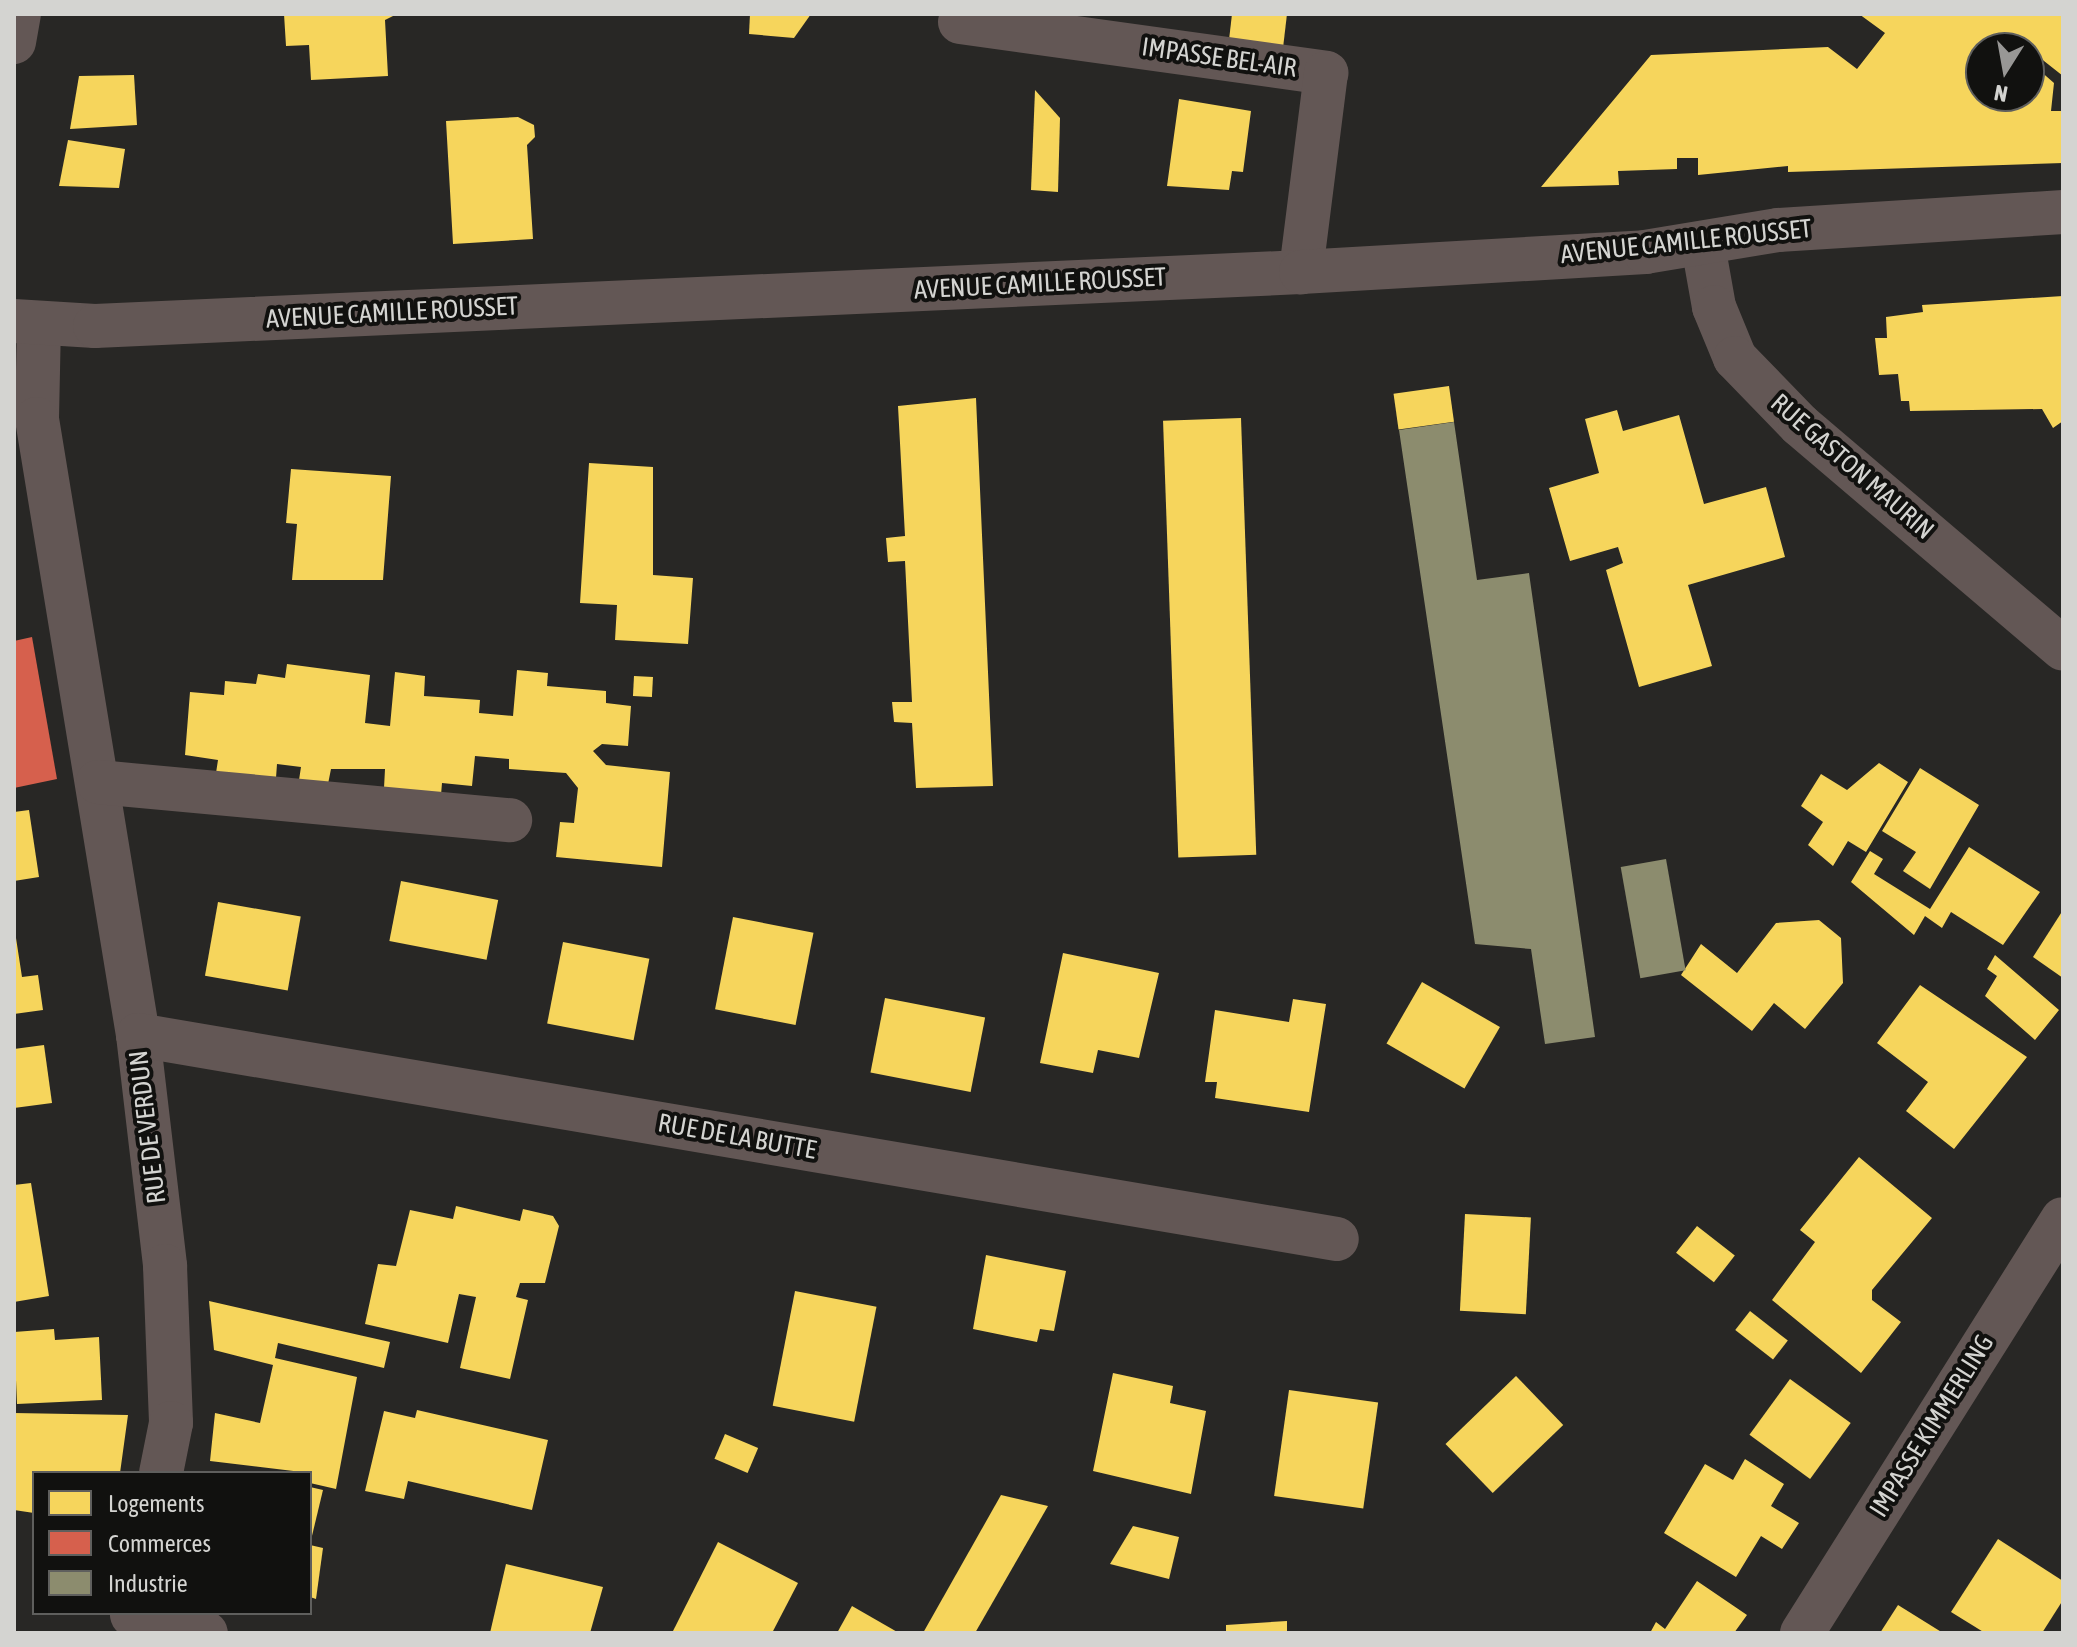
<!DOCTYPE html>
<html>
<head>
<meta charset="utf-8">
<style>
	body { margin:0 }
	#map { position:relative; width:2077px; height:1647px; overflow:hidden; background:#282725; font-family:"Asap Condensed",sans-serif }
	div>[style] { position:absolute }
	.homes>* { inset:0; background:#f6d55c; transform-origin:0 0 }
	.shops>* { inset:0; background:#d6604d }
	.industry>* { inset:0; background:#8c8c6e; transform-origin:0 0 }
	.minor>* { height:44px; margin:-22px; padding:0 22px; transform-origin:22px; border-radius:22px; background:#635755 }
	.tertiary>* { height:44px; margin:-22px; padding:0 22px; transform-origin:22px; border-radius:22px; background:#635755 }
	span { translate:-50% -50%; white-space:nowrap; text-align:center; line-height:1.15; -webkit-text-stroke:8px #11110f; paint-order:stroke }
	.street-label { font-size:26px; color:#d4d4d1 }
	.frame { position:absolute; inset:0; border:16px solid #d4d4d1; pointer-events:none }
	.legend { position:absolute; left:32px; top:1471px; width:280px; height:144px; box-sizing:border-box; background:#11110f; border:2px solid #5f5f5d; margin:0; padding:10px 14px; list-style:none; font-size:24px; color:#d4d4d1 }
	.legend li { display:flex; align-items:center; gap:16px; height:40px }
	.legend b { width:40px; border:2px solid #5f5f5d }
	.north { position:absolute; left:1965px; top:32px; width:80px; height:80px; box-sizing:border-box; background:#11110f; border:2px solid #5f5f5d; border-radius:50%; rotate:191deg; font-size:22px; font-weight:700; line-height:32px; text-align:center; color:#d4d4d1 }
	.north::after { content:''; display:block; margin:auto; width:28px; height:36px; background:#989795; clip-path:polygon(50% 0,100% 100%,50% 72%,0 100%) }
</style>
</head>
<body>
<div id="map">
	<div class="homes">
		<i style="clip-path:polygon(284px 14px,397px 14px,385px 20px,388px 76px,311px 80px,309px 45px,286px 46px)"></i>
		<i style="clip-path:polygon(750px 14px,811px 14px,794px 38px,749px 34px)"></i>
		<i style="clip-path:polygon(1232px 14px,1287px 14px,1283px 48px,1229px 40px)"></i>
		<i style="clip-path:polygon(1859px 14px,2063px 14px,2063px 76px,2015px 38px,2014px 48px,1981px 48px,1981px 96px,2029px 96px,2029px 61px,2054px 83px,2051px 111px,2063px 111px,2063px 163px,1788px 172px,1788px 166px,1698px 175px,1698px 158px,1677px 158px,1677px 169px,1618px 171px,1619px 185px,1541px 187px,1651px 55px,1828px 47px,1857px 69px,1885px 33px)"></i>
		<i style="clip-path:polygon(134px 75px,137px 125px,70px 129px,79px 76px)"></i>
		<i style="clip-path:polygon(1035px 90px,1060px 118px,1058px 192px,1031px 190px)"></i>
		<i style="clip-path:polygon(1179px 99px,1251px 111px,1243px 172px,1232px 171px,1229px 190px,1167px 186px)"></i>
		<i style="clip-path:polygon(518px 117px,534px 125px,535px 137px,527px 145px,533px 239px,453px 244px,446px 121px)"></i>
		<i style="clip-path:polygon(68px 140px,125px 149px,119px 188px,59px 186px)"></i>
		<i style="clip-path:polygon(2063px 296px,2063px 421px,2053px 428px,2042px 409px,1910px 411px,1909px 401px,1901px 401px,1898px 374px,1879px 375px,1875px 338px,1887px 338px,1886px 317px,1923px 312px,1922px 305px)"></i>
		<i style="left:1449px;top:386px;width:36px;height:56px;rotate:82deg"></i>
		<i style="clip-path:polygon(976px 398px,993px 786px,916px 788px,912px 723px,894px 722px,892px 702px,912px 702px,905px 561px,888px 562px,886px 538px,905px 536px,898px 406px)"></i>
		<i style="clip-path:polygon(1617px 410px,1623px 431px,1679px 415px,1704px 504px,1766px 487px,1785px 557px,1688px 585px,1712px 666px,1639px 687px,1606px 570px,1623px 563px,1618px 547px,1570px 561px,1549px 488px,1599px 473px,1585px 419px)"></i>
		<i style="left:1241px;top:418px;width:437px;height:78px;rotate:88deg"></i>
		<i style="clip-path:polygon(589px 463px,653px 467px,653px 575px,693px 578px,688px 644px,615px 640px,617px 605px,580px 603px)"></i>
		<i style="clip-path:polygon(291px 469px,391px 476px,383px 580px,292px 580px,297px 524px,286px 523px)"></i>
		<i style="clip-path:polygon(287px 664px,370px 675px,365px 723px,390px 726px,395px 672px,425px 676px,424px 696px,480px 700px,479px 713px,513px 716px,517px 670px,548px 673px,547px 686px,606px 691px,606px 703px,631px 706px,628px 746px,602px 744px,593px 751px,606px 765px,670px 772px,662px 867px,556px 857px,560px 822px,574px 823px,578px 788px,566px 773px,509px 769px,509px 759px,475px 756px,472px 786px,442px 783px,441px 795px,384px 788px,385px 769px,331px 769px,328px 784px,299px 780px,301px 767px,277px 764px,276px 778px,216px 773px,218px 760px,185px 755px,190px 692px,224px 695px,225px 681px,256px 684px,258px 674px,285px 678px)"></i>
		<i style="left:634px;top:676px;width:19px;height:20px;rotate:3deg"></i>
		<i style="clip-path:polygon(1879px 763px,1908px 782px,1866px 852px,1848px 841px,1833px 866px,1808px 845px,1823px 822px,1801px 806px,1821px 774px,1847px 790px)"></i>
		<i style="clip-path:polygon(1920px 768px,1979px 805px,1930px 889px,1903px 871px,1916px 852px,1882px 831px)"></i>
		<i style="clip-path:polygon(29px 810px,39px 877px,14px 881px,14px 812px)"></i>
		<i style="clip-path:polygon(1969px 847px,2040px 892px,2003px 945px,1951px 912px,1942px 928px,1925px 916px,1914px 935px,1851px 882px,1870px 851px,1883px 859px,1874px 874px,1930px 909px)"></i>
		<i style="left:401px;top:881px;width:99px;height:61px;rotate:11deg"></i>
		<i style="left:218px;top:902px;width:84px;height:75px;rotate:10deg"></i>
		<i style="clip-path:polygon(2063px 910px,2063px 978px,2033px 957px)"></i>
		<i style="left:733px;top:917px;width:82px;height:94px;rotate:11deg"></i>
		<i style="clip-path:polygon(1819px 920px,1841px 938px,1843px 983px,1805px 1029px,1774px 1003px,1752px 1031px,1681px 975px,1701px 944px,1737px 973px,1776px 923px)"></i>
		<i style="clip-path:polygon(16px 938px,22px 977px,38px 975px,43px 1010px,14px 1014px)"></i>
		<i style="left:563px;top:942px;width:88px;height:83px;rotate:11deg"></i>
		<i style="clip-path:polygon(1063px 953px,1159px 973px,1139px 1058px,1098px 1050px,1093px 1073px,1040px 1063px)"></i>
		<i style="clip-path:polygon(1995px 955px,2059px 1010px,2035px 1040px,1985px 996px,1997px 976px,1987px 969px)"></i>
		<i style="left:1422px;top:982px;width:90px;height:71px;rotate:30deg"></i>
		<i style="clip-path:polygon(1920px 985px,2027px 1057px,1954px 1149px,1906px 1111px,1928px 1082px,1877px 1043px)"></i>
		<i style="left:885px;top:998px;width:102px;height:76px;rotate:11deg"></i>
		<i style="clip-path:polygon(1293px 999px,1326px 1004px,1309px 1112px,1215px 1098px,1217px 1082px,1205px 1082px,1215px 1010px,1289px 1022px)"></i>
		<i style="clip-path:polygon(44px 1045px,52px 1103px,14px 1108px,14px 1049px)"></i>
		<i style="clip-path:polygon(1859px 1157px,1932px 1218px,1872px 1290px,1872px 1300px,1901px 1322px,1861px 1373px,1772px 1300px,1815px 1242px,1800px 1230px)"></i>
		<i style="clip-path:polygon(31px 1183px,49px 1296px,14px 1302px,14px 1185px)"></i>
		<i style="clip-path:polygon(456px 1206px,520px 1221px,523px 1209px,553px 1216px,559px 1226px,545px 1283px,520px 1283px,516px 1297px,528px 1300px,510px 1379px,460px 1368px,476px 1297px,459px 1294px,448px 1343px,365px 1324px,378px 1264px,396px 1266px,410px 1210px,453px 1219px)"></i>
		<i style="left:1465px;top:1214px;width:66px;height:97px;rotate:3deg"></i>
		<i style="left:1697px;top:1226px;width:48px;height:34px;rotate:38deg"></i>
		<i style="clip-path:polygon(986px 1255px,1066px 1271px,1054px 1331px,1040px 1329px,1037px 1342px,973px 1329px)"></i>
		<i style="left:795px;top:1291px;width:83px;height:117px;rotate:11deg"></i>
		<i style="clip-path:polygon(209px 1301px,390px 1342px,384px 1368px,278px 1343px,275px 1358px,357px 1377px,336px 1489px,310px 1483px,310px 1473px,210px 1461px,215px 1413px,260px 1423px,273px 1365px,214px 1350px)"></i>
		<i style="left:1750px;top:1311px;width:48px;height:24px;rotate:38deg"></i>
		<i style="clip-path:polygon(54px 1329px,55px 1340px,99px 1337px,102px 1400px,17px 1404px,14px 1332px)"></i>
		<i style="clip-path:polygon(1113px 1373px,1173px 1386px,1170px 1403px,1206px 1411px,1191px 1494px,1093px 1471px)"></i>
		<i style="left:1516px;top:1376px;width:68px;height:98px;rotate:46deg"></i>
		<i style="left:1790px;top:1379px;width:75px;height:69px;rotate:36deg"></i>
		<i style="left:1289px;top:1390px;width:90px;height:107px;rotate:8deg"></i>
		<i style="clip-path:polygon(417px 1410px,548px 1440px,532px 1510px,408px 1481px,404px 1499px,365px 1491px,384px 1411px,415px 1418px)"></i>
		<i style="clip-path:polygon(14px 1413px,128px 1415px,120px 1473px,34px 1473px,34px 1513px,14px 1510px)"></i>
		<i style="left:725px;top:1434px;width:36px;height:27px;rotate:23deg"></i>
		<i style="clip-path:polygon(1745px 1459px,1784px 1484px,1771px 1506px,1799px 1523px,1782px 1549px,1761px 1536px,1736px 1577px,1664px 1533px,1705px 1464px,1733px 1480px)"></i>
		<i style="clip-path:polygon(310px 1487px,323px 1490px,311px 1540px,310px 1540px)"></i>
		<i style="clip-path:polygon(1001px 1495px,1048px 1506px,975px 1633px,923px 1633px)"></i>
		<i style="clip-path:polygon(1133px 1526px,1179px 1537px,1169px 1579px,1110px 1564px)"></i>
		<i style="clip-path:polygon(1998px 1539px,2063px 1581px,2063px 1600px,2042px 1633px,1985px 1633px,1951px 1612px)"></i>
		<i style="clip-path:polygon(718px 1542px,798px 1583px,772px 1633px,672px 1633px)"></i>
		<i style="clip-path:polygon(310px 1545px,323px 1548px,316px 1599px,310px 1597px)"></i>
		<i style="clip-path:polygon(506px 1564px,603px 1587px,590px 1633px,490px 1633px)"></i>
		<i style="clip-path:polygon(1697px 1581px,1747px 1615px,1734px 1633px,1650px 1633px,1656px 1622px,1665px 1629px)"></i>
		<i style="clip-path:polygon(1898px 1605px,1943px 1633px,1880px 1633px)"></i>
		<i style="clip-path:polygon(852px 1606px,899px 1633px,837px 1633px)"></i>
		<i style="clip-path:polygon(1287px 1621px,1287px 1633px,1226px 1633px,1226px 1625px)"></i>
	</div>
	<div class="shops">
		<i style="clip-path:polygon(32px 637px,57px 779px,14px 788px,14px 641px)"></i>
	</div>
	<div class="industry">
		<i style="clip-path:polygon(1454px 422px,1477px 580px,1529px 573px,1595px 1037px,1545px 1044px,1531px 949px,1475px 944px,1399px 430px)"></i>
		<i style="left:1666px;top:859px;width:113px;height:46px;rotate:80deg"></i>
	</div>
	<div class="minor">
		<i style="left:960px;top:22px;width:370px;rotate:7.9deg"></i>
		<i style="left:1326px;top:73px;width:201px;rotate:97.2deg"></i>
		<i style="left:14px;top:42px;width:28px;rotate:-80deg"></i>
		<i style="left:1703px;top:245px;width:63px;rotate:79.9deg"></i>
		<i style="left:1714px;top:307px;width:55px;rotate:67.6deg"></i>
		<i style="left:1735px;top:358px;width:93px;rotate:45.9deg"></i>
		<i style="left:1800px;top:425px;width:345px;rotate:40.4deg"></i>
		<i style="left:39px;top:323px;width:96px;rotate:91.2deg"></i>
		<i style="left:37px;top:419px;width:624px;rotate:80.69deg"></i>
		<i style="left:138px;top:1035px;width:233px;rotate:83.3deg"></i>
		<i style="left:165px;top:1266px;width:157px;rotate:87.8deg"></i>
		<i style="left:171px;top:1423px;width:51px;rotate:101.3deg"></i>
		<i style="left:98px;top:782px;width:414px;rotate:5.3deg"></i>
		<i style="left:138px;top:1035px;width:1216px;rotate:9.66deg"></i>
		<i style="left:132px;top:1615px;width:76px;rotate:13.7deg"></i>
		<i style="left:1802px;top:1633px;width:489px;rotate:-57.8deg"></i>
	</div>
	<div class="tertiary">
		<i style="left:14px;top:321px;width:81px;rotate:3.5deg"></i>
		<i style="left:95px;top:326px;width:1207px;rotate:-2.56deg"></i>
		<i style="left:1301px;top:272px;width:345px;rotate:-3.3deg"></i>
		<i style="left:1645px;top:252px;width:135px;rotate:-9.4deg"></i>
		<i style="left:1778px;top:230px;width:286px;rotate:-3.6deg"></i>
	</div>
	<div class="street-label">
		<span style="left:1219px;top:58px;rotate:8deg">IMPASSE BEL-AIR</span>
		<span style="left:1686px;top:242px;rotate:-6deg">AVENUE CAMILLE ROUSSET</span>
		<span style="left:1040px;top:284px;rotate:-3deg">AVENUE CAMILLE ROUSSET</span>
		<span style="left:392px;top:313px;rotate:-3deg">AVENUE CAMILLE ROUSSET</span>
		<span style="left:1852px;top:467px;rotate:41deg">RUE GASTON MAURIN</span>
		<span style="left:148px;top:1127px;rotate:-97deg">RUE DE VERDUN</span>
		<span style="left:737px;top:1137px;rotate:10deg">RUE DE LA BUTTE</span>
		<span style="left:1932px;top:1426px;rotate:-58deg">IMPASSE KIMMERLING</span>
	</div>
	<div class="frame"></div>
	<ul class="legend">
	<li><b style="height:22px;background:#f6d55c"></b>Logements</li>
	<li><b style="height:22px;background:#d6604d"></b>Commerces</li>
	<li><b style="height:22px;background:#8c8c6e"></b>Industrie</li>
	</ul>
	<div class="north">N</div>
</div>
</body>
</html>
